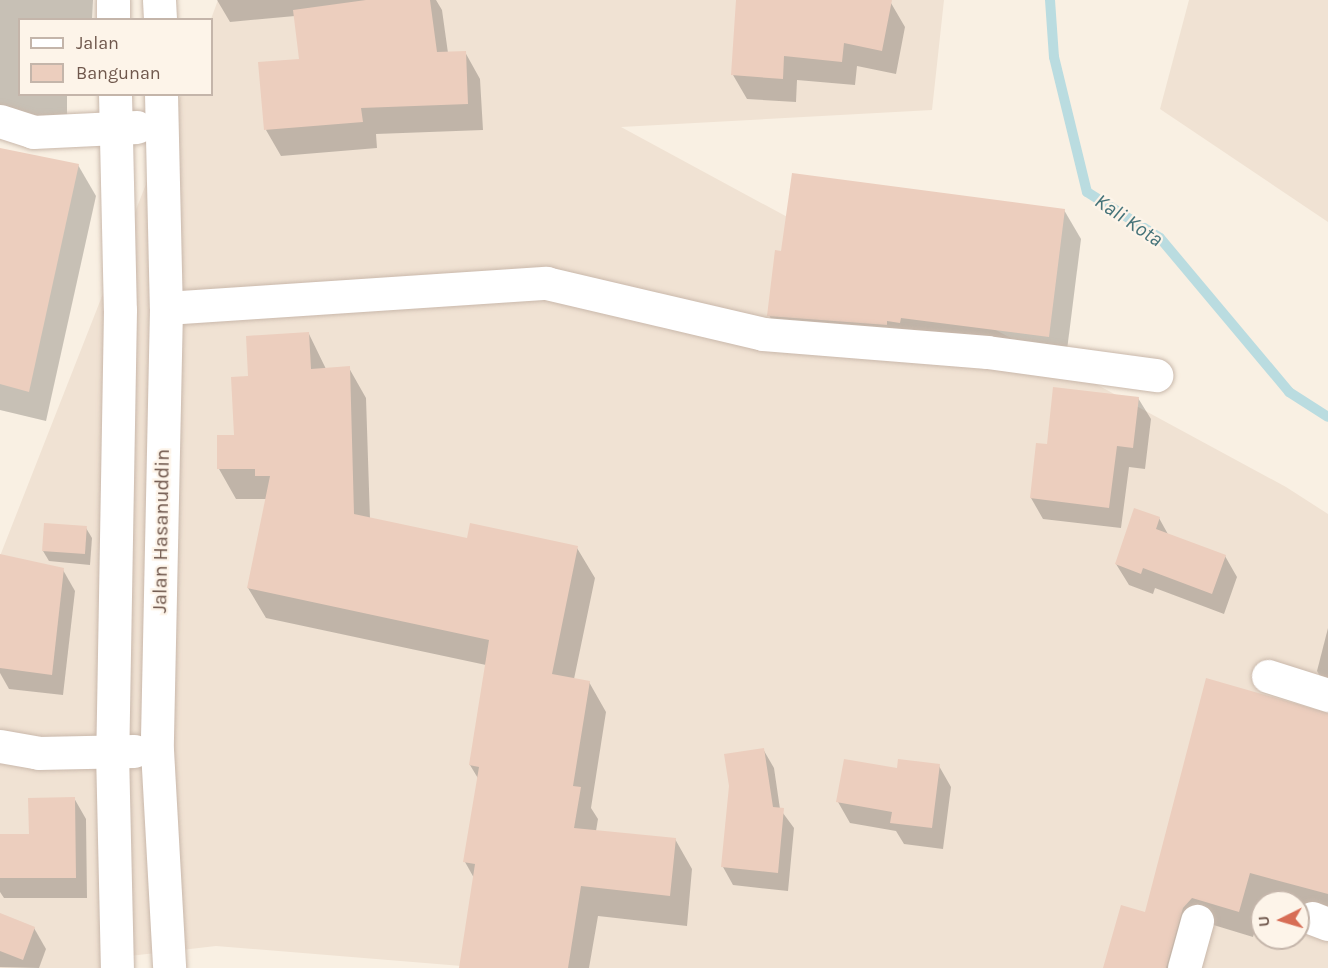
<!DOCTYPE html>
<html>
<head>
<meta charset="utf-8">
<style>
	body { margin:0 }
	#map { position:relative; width:1328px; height:968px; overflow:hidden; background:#f9f0e3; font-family:Karla,sans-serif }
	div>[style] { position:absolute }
	.residential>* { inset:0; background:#f0e2d3 }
	.shadow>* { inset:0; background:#0003 }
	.stream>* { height:10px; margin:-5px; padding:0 5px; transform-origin:5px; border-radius:5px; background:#badce0 }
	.building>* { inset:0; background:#eccebe; transform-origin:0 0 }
	.roads { filter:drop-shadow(0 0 2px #c9b8ab) drop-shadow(0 0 2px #c9b8ab) }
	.minor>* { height:33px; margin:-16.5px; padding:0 16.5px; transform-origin:16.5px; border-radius:16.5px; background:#fff }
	span { translate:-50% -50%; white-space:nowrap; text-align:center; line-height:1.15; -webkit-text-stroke:4.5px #fdf4e9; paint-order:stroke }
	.street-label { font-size:20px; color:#6f574c }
	.water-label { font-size:21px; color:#457379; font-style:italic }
	.legend { position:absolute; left:18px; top:18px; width:195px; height:78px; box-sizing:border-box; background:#fdf4e9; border:2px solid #c4b5aa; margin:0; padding:8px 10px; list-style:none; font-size:18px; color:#6f574c }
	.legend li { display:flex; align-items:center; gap:12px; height:30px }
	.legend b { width:30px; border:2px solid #c4b5aa }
	.north { position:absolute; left:1250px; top:890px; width:60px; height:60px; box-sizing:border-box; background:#fdf4e9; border:2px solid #c4b5aa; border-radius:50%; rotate:265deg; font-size:16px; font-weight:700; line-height:24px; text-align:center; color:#6f574c }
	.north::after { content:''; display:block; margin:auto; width:21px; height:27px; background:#d76d55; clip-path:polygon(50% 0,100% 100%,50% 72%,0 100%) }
</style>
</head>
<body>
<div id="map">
	<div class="residential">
		<i style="clip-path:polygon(evenodd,218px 0,944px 0,932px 110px,621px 127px,1286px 487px,1328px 514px,1328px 968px,486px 968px,216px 946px,121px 957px,121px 968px,0 968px,0 556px,181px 95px,212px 94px,211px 19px,218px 0,1262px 902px,1298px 902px,1298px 938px,1262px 938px,1262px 902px)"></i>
		<i style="clip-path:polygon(1189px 0,1328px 0,1328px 222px,1160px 109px)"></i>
	</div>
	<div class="shadow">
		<i style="clip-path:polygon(0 0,93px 0,92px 20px,20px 20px,20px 94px,67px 94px,67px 125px,0 127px)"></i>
		<i style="clip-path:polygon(217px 0,436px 0,442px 10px,448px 53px,465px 52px,480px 79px,483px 130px,376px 134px,377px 148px,281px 156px,266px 130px,301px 60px,295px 16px,230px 22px)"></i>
		<i style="clip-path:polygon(738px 0,891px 3px,905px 27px,896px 74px,857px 66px,855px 85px,797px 80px,796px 102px,747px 99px,733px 75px)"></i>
		<i style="clip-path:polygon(0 149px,78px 165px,96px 196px,46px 421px,0 410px)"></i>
		<i style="clip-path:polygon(1064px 210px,1081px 239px,1065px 366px,785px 344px,769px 315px)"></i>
		<i style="clip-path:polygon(309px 334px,326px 369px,349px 368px,366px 398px,370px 519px,468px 540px,577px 548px,595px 578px,574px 679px,589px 682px,606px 712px,591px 808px,598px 819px,596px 831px,675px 839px,692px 869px,687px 926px,598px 916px,589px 968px,460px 968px,474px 878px,465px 862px,479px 780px,470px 765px,486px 665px,266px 618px,248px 588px,267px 499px,236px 499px,219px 469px,236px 436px,249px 378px)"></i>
		<i style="clip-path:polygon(1138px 398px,1151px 419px,1145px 469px,1129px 467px,1121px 528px,1043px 519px,1031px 498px,1048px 446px)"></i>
		<i style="clip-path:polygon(1159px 518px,1169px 536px,1225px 556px,1237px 577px,1224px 614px,1155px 588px,1153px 594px,1129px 585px,1116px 564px)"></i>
		<i style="clip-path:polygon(86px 528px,92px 538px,90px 565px,49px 561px,43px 551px)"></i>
		<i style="clip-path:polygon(0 556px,63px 570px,75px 591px,63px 695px,9px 689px,0 673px)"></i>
		<i style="clip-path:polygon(1328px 628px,1328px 690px,1317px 671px)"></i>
		<i style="clip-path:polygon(1328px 713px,1328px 915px,1298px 907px,1298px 902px,1265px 897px,1253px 937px,1207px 923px,1186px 968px,1105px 968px,1146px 914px)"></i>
		<i style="clip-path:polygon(763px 749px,774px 768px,780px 809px,794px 828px,788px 891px,733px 885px,723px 867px)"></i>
		<i style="clip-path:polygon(939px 766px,951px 787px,943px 849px,904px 844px,896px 831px,850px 823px,838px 802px,898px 770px)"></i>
		<i style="clip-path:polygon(74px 798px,86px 819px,87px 898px,4px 898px,0 892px,0 836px,30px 836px)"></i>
		<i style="clip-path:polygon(0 915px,34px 928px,46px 949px,39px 968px,0 967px)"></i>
	</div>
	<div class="stream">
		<i style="left:1050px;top:0;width:57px;rotate:86deg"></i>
		<i style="left:1054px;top:57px;width:139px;rotate:76.3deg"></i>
		<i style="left:1087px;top:192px;width:86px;rotate:32.2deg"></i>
		<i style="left:1160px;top:238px;width:201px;rotate:50deg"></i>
		<i style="left:1289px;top:392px;width:46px;rotate:32.7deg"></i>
	</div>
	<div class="building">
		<i style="clip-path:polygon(366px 0,430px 0,437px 52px,466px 51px,468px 104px,361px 108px,363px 122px,264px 130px,258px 62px,299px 59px,293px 10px)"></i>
		<i style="clip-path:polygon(736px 0,892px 0,882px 51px,844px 43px,842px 62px,784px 56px,783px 79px,731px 75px)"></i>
		<i style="clip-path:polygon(0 148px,79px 164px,29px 392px,0 384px)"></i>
		<i style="clip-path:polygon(792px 173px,1065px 209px,1049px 337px,901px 318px,900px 323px,887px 321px,887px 325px,767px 316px,775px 250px,781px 251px)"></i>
		<i style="clip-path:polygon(309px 332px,311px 369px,350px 366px,354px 514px,467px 538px,470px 523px,578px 546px,552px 674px,590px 681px,573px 786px,581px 787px,574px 828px,676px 838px,670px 896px,581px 886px,568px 968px,459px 968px,475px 864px,463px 862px,479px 767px,469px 765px,489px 640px,247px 588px,270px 476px,255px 476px,255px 469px,217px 469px,217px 435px,234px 435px,231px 377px,248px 376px,246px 336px)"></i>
		<i style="clip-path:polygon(1053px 387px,1139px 397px,1133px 448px,1117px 446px,1109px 508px,1030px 498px,1036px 443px,1047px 444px)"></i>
		<i style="clip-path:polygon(1134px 508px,1160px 517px,1156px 529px,1226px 555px,1212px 594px,1143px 568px,1141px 574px,1115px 564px)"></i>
		<i style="left:44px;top:523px;width:43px;height:28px;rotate:4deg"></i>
		<i style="clip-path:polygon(0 554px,64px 568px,52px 675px,0 668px)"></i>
		<i style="clip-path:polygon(1206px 678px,1328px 713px,1328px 894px,1250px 873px,1239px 912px,1192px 898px,1183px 908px,1166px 968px,1103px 968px,1121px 905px,1145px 912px)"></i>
		<i style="clip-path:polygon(764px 748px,773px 807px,784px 808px,778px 873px,721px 867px,729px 786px,724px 754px)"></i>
		<i style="clip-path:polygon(844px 759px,897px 768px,898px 759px,940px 764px,932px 828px,890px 823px,892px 812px,836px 802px)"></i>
		<i style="clip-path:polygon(75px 797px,76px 878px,0 878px,0 834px,29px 834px,28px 798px)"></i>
		<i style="clip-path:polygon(0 913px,35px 927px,23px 960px,0 951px)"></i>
	</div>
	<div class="roads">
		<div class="minor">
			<i style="left:113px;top:0;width:20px;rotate:90deg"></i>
			<i style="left:159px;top:0;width:20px;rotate:87deg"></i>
			<i style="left:115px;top:94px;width:216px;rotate:88.7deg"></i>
			<i style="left:120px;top:310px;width:441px;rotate:91deg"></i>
			<i style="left:112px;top:751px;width:217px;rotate:88.7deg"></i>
			<i style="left:161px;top:94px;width:214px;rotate:88.7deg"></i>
			<i style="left:166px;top:308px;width:442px;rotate:91.2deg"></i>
			<i style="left:157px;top:750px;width:218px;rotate:86.8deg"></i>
			<i style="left:0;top:121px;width:35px;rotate:18deg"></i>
			<i style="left:33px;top:132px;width:104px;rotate:-2.8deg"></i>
			<i style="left:166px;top:308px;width:381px;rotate:-3.8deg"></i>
			<i style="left:546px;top:283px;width:223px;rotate:13.2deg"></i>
			<i style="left:763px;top:334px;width:225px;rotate:4.6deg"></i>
			<i style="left:987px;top:352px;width:171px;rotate:7.8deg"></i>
			<i style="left:1268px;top:676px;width:63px;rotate:17.6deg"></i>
			<i style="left:0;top:746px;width:39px;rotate:10deg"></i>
			<i style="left:38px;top:753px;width:96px;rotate:-1.2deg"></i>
			<i style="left:1312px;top:918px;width:17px;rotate:21deg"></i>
			<i style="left:1184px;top:968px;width:49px;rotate:-74.5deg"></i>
		</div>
	</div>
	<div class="street-label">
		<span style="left:161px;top:531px;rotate:-89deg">Jalan Hasanuddin</span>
	</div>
	<div class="water-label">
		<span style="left:1129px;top:220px;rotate:34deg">Kali Kota</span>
	</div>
	<ul class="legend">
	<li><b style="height:8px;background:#fff"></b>Jalan</li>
	<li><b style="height:16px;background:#eccebe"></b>Bangunan</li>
	</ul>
	<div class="north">U</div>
</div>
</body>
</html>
